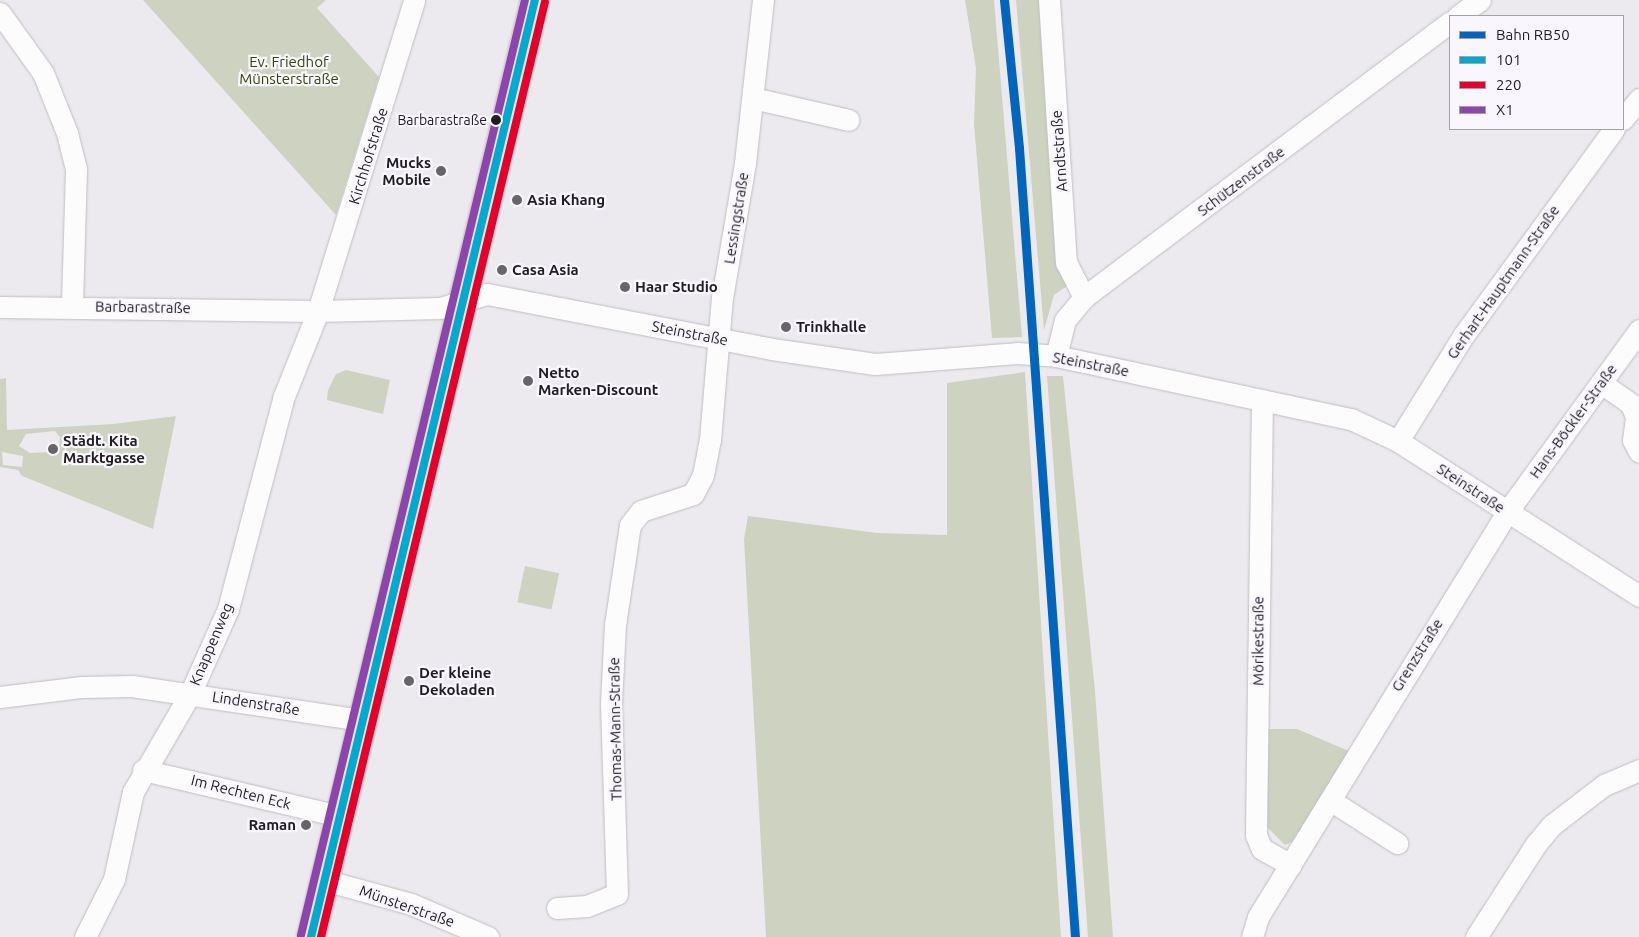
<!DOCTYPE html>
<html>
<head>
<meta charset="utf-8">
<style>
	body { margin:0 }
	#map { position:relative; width:1639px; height:937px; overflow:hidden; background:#edeaef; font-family:Ubuntu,sans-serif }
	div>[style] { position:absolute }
	.green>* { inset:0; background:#cdd3c0; transform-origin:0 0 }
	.roads { filter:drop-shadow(0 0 1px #bfbdc1) drop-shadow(0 0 1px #bfbdc1) }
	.minor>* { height:21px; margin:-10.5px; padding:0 10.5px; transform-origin:10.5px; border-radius:10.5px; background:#fcfcfd }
	.major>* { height:28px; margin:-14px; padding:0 14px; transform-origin:14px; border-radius:14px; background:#e8e5e0 }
	.bus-1>* { height:8px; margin:-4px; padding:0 4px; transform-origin:4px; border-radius:4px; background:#00a9ce }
	.bus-2>* { height:8px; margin:-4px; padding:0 4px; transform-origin:4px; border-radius:4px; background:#e4002b }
	.bus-3>* { height:8px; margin:-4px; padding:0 4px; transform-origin:4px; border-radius:4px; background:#8e44ad }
	.rail-1>* { height:9px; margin:-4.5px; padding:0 4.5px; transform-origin:4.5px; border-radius:4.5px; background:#0065bd }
	.dots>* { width:14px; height:14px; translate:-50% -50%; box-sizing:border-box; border:2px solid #faf6fe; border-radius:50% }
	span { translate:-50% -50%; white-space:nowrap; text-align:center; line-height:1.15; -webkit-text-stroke:4.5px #faf6fe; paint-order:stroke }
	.bus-label { font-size:14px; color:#201e21 }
	.right { translate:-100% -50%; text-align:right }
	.park-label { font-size:15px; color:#34440e }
	.street-label { font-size:15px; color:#201e21 }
	.poi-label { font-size:15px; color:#201e21; font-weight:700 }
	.left { translate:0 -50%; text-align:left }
	.legend { position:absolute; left:1449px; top:15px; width:175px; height:115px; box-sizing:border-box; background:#faf6fe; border:1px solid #a3a0a6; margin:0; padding:6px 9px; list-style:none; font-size:15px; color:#201e21 }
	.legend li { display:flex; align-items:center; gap:10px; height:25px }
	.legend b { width:25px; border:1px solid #a3a0a6 }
</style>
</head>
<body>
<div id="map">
	<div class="green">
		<i style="clip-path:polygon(143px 0,326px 0,317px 8px,379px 77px,336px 215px)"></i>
		<i style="clip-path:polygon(965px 0,994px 0,1022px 337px,992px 338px,974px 124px,976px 68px)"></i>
		<i style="clip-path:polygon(1016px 0,1041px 0,1067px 286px,1054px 295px,1044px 330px)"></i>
		<i style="clip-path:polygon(346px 370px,390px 380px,383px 414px,327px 400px,328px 390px,336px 374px)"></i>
		<i style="clip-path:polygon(1025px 372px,1061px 937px,766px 937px,744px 539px,748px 516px,877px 533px,947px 535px,947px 383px)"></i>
		<i style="clip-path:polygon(1047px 376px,1063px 376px,1095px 691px,1113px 937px,1088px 937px)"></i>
		<i style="clip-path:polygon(evenodd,6px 378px,7px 430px,113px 424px,176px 416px,153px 529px,22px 476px,18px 470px,0 467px,0 379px,6px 378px,55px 431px,60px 437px,59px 447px,50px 452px,30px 453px,19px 446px,26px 434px,55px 431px,6px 378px,2px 452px,23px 456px,22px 467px,3px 465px,2px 452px)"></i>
		<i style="left:525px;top:566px;width:35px;height:37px;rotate:12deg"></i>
		<i style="clip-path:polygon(1261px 729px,1297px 729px,1349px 751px,1294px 841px,1285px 845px,1264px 824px)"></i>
	</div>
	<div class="roads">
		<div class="minor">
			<i style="left:1049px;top:0;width:263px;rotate:86.3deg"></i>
			<i style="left:1066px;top:262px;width:39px;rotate:63deg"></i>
			<i style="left:0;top:13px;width:74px;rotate:54.4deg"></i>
			<i style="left:43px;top:73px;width:65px;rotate:68.2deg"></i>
			<i style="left:67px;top:133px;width:37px;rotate:76deg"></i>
			<i style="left:76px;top:169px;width:137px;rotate:91.7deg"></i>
			<i style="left:1458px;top:16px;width:27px;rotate:-36deg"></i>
			<i style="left:753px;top:98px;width:98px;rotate:12.9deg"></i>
			<i style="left:1623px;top:119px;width:26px;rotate:-51deg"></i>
			<i style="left:0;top:307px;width:318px;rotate:0.7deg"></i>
			<i style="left:318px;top:311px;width:122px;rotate:-1.4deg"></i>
			<i style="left:440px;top:308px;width:49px;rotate:-16.6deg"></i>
			<i style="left:487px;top:294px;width:290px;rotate:10.9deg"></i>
			<i style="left:772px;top:349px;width:104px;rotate:8.3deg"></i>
			<i style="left:875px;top:364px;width:142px;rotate:-4.4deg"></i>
			<i style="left:1017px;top:353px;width:39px;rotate:4deg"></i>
			<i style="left:1056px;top:356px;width:302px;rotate:12.1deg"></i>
			<i style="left:1351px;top:419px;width:52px;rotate:25.1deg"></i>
			<i style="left:1398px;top:441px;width:287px;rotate:32.7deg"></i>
			<i style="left:1056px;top:356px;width:37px;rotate:-76deg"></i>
			<i style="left:1065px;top:320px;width:30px;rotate:-50deg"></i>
			<i style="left:1084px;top:297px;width:458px;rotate:-36.9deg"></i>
			<i style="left:1601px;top:383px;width:37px;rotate:35deg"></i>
			<i style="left:1631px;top:404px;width:14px;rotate:69deg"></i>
			<i style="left:1636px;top:417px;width:23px;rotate:97deg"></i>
			<i style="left:1633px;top:440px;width:13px;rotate:63deg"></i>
			<i style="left:1262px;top:400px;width:435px;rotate:90.8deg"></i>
			<i style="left:1256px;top:835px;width:15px;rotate:67deg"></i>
			<i style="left:1262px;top:849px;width:33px;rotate:29deg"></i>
			<i style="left:1398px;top:441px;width:123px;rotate:-58.2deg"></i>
			<i style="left:1463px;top:336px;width:256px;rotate:-53.9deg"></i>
			<i style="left:0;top:697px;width:83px;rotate:-7deg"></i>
			<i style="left:82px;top:687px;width:50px;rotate:-1.1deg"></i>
			<i style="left:132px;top:686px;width:233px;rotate:8.4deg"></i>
			<i style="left:143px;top:770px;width:201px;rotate:13.2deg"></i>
			<i style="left:1330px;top:800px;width:80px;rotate:32.7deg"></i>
			<i style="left:324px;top:880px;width:90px;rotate:15.4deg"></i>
			<i style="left:411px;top:904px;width:84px;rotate:23.2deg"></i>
			<i style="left:557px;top:908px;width:30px;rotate:-4deg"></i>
			<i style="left:587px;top:906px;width:32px;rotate:-22deg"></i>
			<i style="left:617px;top:894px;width:191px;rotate:-91.8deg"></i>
			<i style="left:611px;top:703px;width:78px;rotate:-87.1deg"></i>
			<i style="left:615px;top:625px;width:101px;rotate:-81.5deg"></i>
			<i style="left:630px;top:525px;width:18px;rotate:-52deg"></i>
			<i style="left:641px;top:511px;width:55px;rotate:-18.1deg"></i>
			<i style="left:693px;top:494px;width:21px;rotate:-62deg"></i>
			<i style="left:703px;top:475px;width:36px;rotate:-79deg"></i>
			<i style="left:710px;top:440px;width:143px;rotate:-85.2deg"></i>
			<i style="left:722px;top:298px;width:137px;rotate:-80.3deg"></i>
			<i style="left:745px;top:163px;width:164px;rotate:-83.7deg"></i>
			<i style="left:85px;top:937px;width:65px;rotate:-63.4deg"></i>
			<i style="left:114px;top:879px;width:89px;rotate:-77.7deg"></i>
			<i style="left:133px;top:792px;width:113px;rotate:-59.8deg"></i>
			<i style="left:190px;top:694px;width:93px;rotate:-65.9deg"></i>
			<i style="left:228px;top:609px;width:220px;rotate:-75.3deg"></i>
			<i style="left:284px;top:396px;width:92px;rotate:-68.2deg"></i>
			<i style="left:318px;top:311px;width:325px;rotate:-72.8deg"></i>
			<i style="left:1252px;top:937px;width:21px;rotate:-73deg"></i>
			<i style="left:1258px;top:917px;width:475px;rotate:-58.4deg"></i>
			<i style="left:1507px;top:512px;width:225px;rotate:-54deg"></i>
			<i style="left:1476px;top:937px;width:111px;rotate:-57.2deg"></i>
			<i style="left:1536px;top:844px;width:25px;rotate:-50deg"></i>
			<i style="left:1552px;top:825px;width:66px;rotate:-37.6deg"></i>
			<i style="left:1604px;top:785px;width:38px;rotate:-23deg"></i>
		</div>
		<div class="major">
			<i style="left:311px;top:937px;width:963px;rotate:-76.56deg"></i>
		</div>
	</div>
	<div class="bus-1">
		<i style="left:311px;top:937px;width:963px;rotate:-76.56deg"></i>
	</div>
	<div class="bus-2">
		<i style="left:321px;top:937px;width:961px;rotate:-76.53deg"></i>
	</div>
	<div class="bus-3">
		<i style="left:301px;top:935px;width:961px;rotate:-76.53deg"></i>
	</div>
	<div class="rail-1">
		<i style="left:1004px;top:0;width:149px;rotate:84.2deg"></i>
		<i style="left:1019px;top:148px;width:791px;rotate:85.94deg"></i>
	</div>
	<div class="dots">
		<i style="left:496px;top:120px;background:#201e21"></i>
		<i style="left:441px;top:171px;background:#686569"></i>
		<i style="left:517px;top:200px;background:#686569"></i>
		<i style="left:502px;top:270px;background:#686569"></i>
		<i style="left:625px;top:287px;background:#686569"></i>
		<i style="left:786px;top:327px;background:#686569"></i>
		<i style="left:528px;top:381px;background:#686569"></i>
		<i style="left:53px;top:449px;background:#686569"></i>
		<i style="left:409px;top:681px;background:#686569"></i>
		<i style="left:306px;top:825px;background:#686569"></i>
	</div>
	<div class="bus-label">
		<span class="right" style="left:487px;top:120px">Barbarastraße</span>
	</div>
	<div class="park-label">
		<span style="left:289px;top:70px">Ev. Friedhof<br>Münsterstraße</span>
	</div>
	<div class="street-label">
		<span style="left:1059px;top:151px;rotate:-94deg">Arndtstraße</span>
		<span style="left:368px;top:156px;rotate:-73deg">Kirchhofstraße</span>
		<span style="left:1241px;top:181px;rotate:-37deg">Schützenstraße</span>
		<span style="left:736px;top:218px;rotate:-81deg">Lessingstraße</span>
		<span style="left:1503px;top:282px;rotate:-55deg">Gerhart-Hauptmann-Straße</span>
		<span style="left:143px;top:307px;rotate:1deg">Barbarastraße</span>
		<span style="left:690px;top:333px;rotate:11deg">Steinstraße</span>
		<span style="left:1091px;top:364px;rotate:11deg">Steinstraße</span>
		<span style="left:1573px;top:421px;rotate:-54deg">Hans-Böckler-Straße</span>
		<span style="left:1471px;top:488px;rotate:33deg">Steinstraße</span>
		<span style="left:1258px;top:641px;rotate:-90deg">Mörikestraße</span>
		<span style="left:211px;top:644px;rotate:-67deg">Knappenweg</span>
		<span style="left:1417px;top:655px;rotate:-58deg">Grenzstraße</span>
		<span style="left:256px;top:703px;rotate:9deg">Lindenstraße</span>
		<span style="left:615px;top:729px;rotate:-91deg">Thomas-Mann-Straße</span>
		<span style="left:241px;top:792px;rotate:14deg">Im Rechten Eck</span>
		<span style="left:407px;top:906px;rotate:19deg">Münsterstraße</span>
	</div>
	<div class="poi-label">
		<span class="right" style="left:431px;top:171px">Mucks<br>Mobile</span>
		<span class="left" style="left:527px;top:200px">Asia Khang</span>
		<span class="left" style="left:512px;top:270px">Casa Asia</span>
		<span class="left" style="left:635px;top:287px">Haar Studio</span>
		<span class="left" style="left:796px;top:327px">Trinkhalle</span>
		<span class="left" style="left:538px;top:381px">Netto<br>Marken-Discount</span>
		<span class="left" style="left:63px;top:449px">Städt. Kita<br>Marktgasse</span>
		<span class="left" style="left:419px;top:681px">Der kleine<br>Dekoladen</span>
		<span class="right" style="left:296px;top:825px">Raman</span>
	</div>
	<ul class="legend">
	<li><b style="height:6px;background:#0065bd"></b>Bahn RB50</li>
	<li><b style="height:6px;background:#00a9ce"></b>101</li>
	<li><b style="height:6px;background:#e4002b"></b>220</li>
	<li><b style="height:6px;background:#8e44ad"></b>X1</li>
	</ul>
</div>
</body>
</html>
